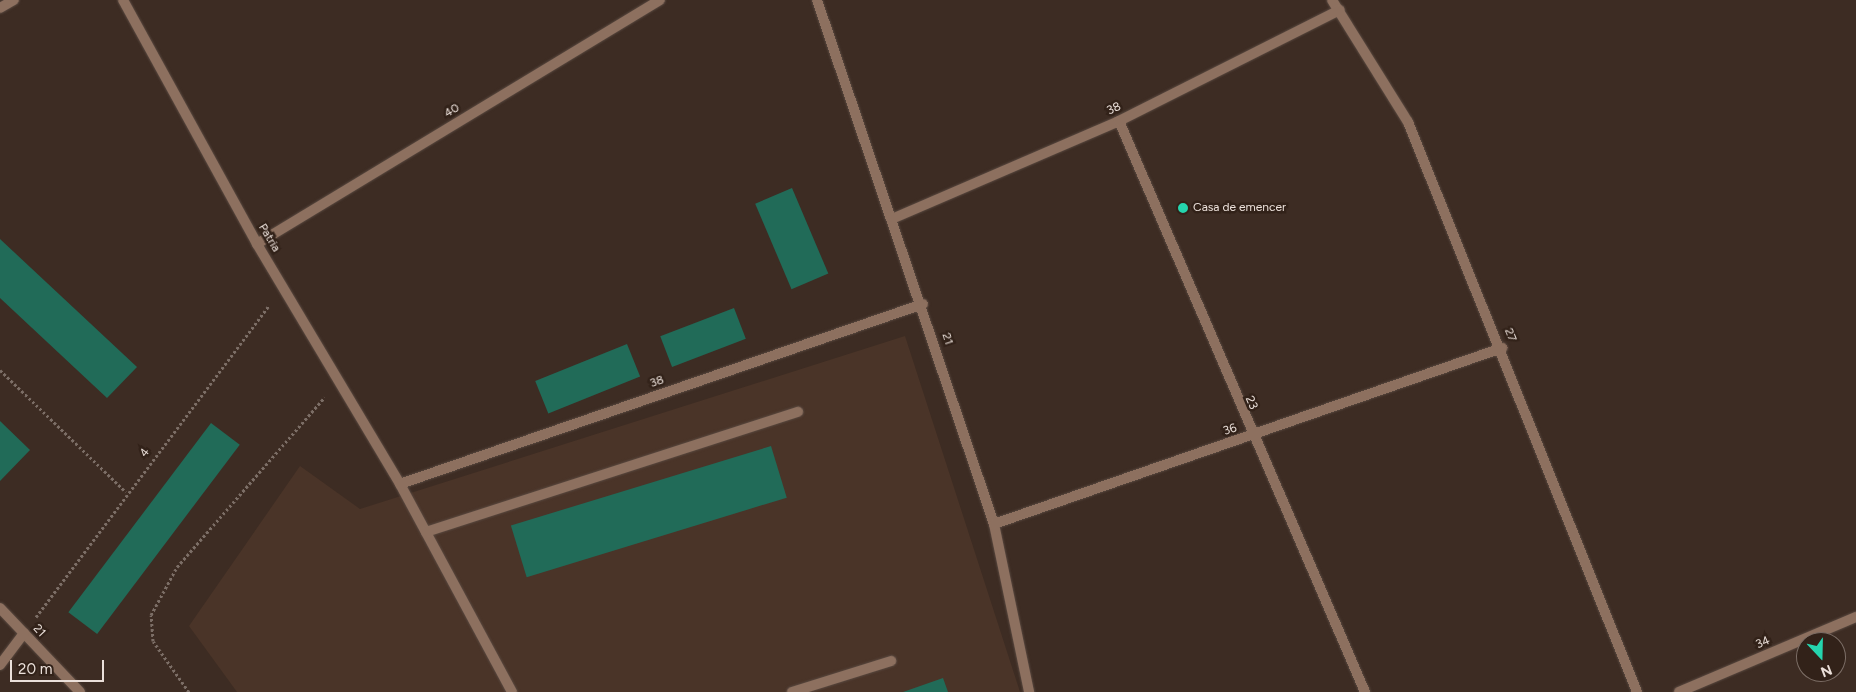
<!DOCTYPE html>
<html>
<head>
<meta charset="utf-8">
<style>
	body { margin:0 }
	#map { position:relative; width:1856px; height:692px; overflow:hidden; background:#3d2c23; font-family:Figtree,sans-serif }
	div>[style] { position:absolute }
	.built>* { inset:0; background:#4a3428 }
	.building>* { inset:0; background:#216b58; transform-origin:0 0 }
	.path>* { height:3px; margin-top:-1.5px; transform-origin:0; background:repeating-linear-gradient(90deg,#7c6e66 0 2.5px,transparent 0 5px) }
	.roads { filter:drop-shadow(0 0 1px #594940) drop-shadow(0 0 1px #594940) }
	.service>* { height:10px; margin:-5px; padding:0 5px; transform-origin:5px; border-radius:5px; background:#8d705f }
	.minor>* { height:10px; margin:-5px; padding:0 5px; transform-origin:5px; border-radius:5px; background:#8d705f }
	.dots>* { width:14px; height:14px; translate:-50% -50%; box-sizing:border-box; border:2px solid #322219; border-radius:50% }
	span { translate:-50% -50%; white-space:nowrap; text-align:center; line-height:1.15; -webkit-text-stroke:5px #322219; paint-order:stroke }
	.street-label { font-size:12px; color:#ebe0da }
	.poi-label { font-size:12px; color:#ebe0da }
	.left { translate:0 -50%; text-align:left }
	.north { position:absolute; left:1796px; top:632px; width:50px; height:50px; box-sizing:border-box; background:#322219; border:1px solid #7c6e66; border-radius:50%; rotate:159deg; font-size:14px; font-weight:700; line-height:20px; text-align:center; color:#ebe0da }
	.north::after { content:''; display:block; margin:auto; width:18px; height:22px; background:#25d5ae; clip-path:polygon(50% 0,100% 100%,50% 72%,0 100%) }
	.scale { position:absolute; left:10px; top:660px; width:94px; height:22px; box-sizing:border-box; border:2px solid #ebe0da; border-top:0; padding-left:6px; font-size:15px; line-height:18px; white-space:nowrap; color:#ebe0da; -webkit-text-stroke:4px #322219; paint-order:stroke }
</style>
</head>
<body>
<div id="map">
	<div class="built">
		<i style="clip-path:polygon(905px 336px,1020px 692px,237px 692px,189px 626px,300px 466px,360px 509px)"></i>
	</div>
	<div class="building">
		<i style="left:792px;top:188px;width:93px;height:40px;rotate:67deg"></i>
		<i style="clip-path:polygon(0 239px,137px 367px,107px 398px,0 298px)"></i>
		<i style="left:734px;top:308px;width:33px;height:79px;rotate:69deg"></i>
		<i style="left:627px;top:344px;width:35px;height:99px;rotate:68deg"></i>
		<i style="clip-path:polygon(0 421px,30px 450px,0 481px)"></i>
		<i style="left:211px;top:423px;width:36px;height:237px;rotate:37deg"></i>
		<i style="left:771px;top:446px;width:54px;height:272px;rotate:73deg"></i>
		<i style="clip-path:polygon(943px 678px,948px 692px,903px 692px)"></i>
	</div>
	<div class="path">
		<i style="left:0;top:370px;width:175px;rotate:44.1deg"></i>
		<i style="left:36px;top:617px;width:389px;rotate:-53.2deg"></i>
		<i style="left:189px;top:692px;width:62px;rotate:-125.2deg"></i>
		<i style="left:153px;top:641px;width:26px;rotate:-94deg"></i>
		<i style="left:151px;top:615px;width:55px;rotate:-61.6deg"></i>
		<i style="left:177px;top:567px;width:225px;rotate:-49deg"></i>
	</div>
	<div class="roads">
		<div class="service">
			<i style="left:400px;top:484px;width:236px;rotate:61.7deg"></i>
			<i style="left:426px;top:532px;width:391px;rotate:-17.9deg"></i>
			<i style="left:792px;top:692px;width:104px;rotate:-17.4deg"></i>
		</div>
		<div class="minor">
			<i style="left:123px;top:0;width:278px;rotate:61.2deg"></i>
			<i style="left:257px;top:244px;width:279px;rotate:59.2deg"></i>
			<i style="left:400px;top:484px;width:553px;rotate:-18.99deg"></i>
			<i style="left:817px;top:0;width:553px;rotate:71.34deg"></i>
			<i style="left:994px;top:524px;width:172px;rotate:78.2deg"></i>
			<i style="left:1332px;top:0;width:144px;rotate:58.1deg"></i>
			<i style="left:1408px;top:122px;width:614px;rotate:68.11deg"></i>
			<i style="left:0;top:8px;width:16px;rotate:-30deg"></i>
			<i style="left:1119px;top:121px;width:622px;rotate:66.69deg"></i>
			<i style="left:894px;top:218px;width:245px;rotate:-23.3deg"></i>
			<i style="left:1119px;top:121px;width:247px;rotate:-26.7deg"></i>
			<i style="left:257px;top:244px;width:471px;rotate:-31.2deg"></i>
			<i style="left:994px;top:524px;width:538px;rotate:-19.11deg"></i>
			<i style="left:0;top:608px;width:116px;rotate:46.4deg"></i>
			<i style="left:0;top:665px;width:40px;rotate:-53deg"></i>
			<i style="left:1679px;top:692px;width:192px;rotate:-23deg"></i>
		</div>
	</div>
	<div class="dots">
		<i style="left:1183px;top:208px;background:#25d5ae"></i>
	</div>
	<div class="street-label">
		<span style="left:1114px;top:109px;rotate:-25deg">38</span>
		<span style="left:452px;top:111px;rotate:-31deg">40</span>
		<span style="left:269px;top:238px;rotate:59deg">Patria</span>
		<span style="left:1510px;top:335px;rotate:68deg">27</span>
		<span style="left:947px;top:339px;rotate:72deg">21</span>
		<span style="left:657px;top:382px;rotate:-19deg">38</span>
		<span style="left:1251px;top:403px;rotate:67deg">23</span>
		<span style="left:1230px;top:430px;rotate:-19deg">36</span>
		<span style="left:145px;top:453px;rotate:-53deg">4</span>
		<span style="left:39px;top:631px;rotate:47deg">21</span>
		<span style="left:1763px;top:643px;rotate:-23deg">34</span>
	</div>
	<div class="poi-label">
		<span class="left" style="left:1193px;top:208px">Casa de emencer</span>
	</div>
	<div class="north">N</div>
	<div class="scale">20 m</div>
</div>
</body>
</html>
